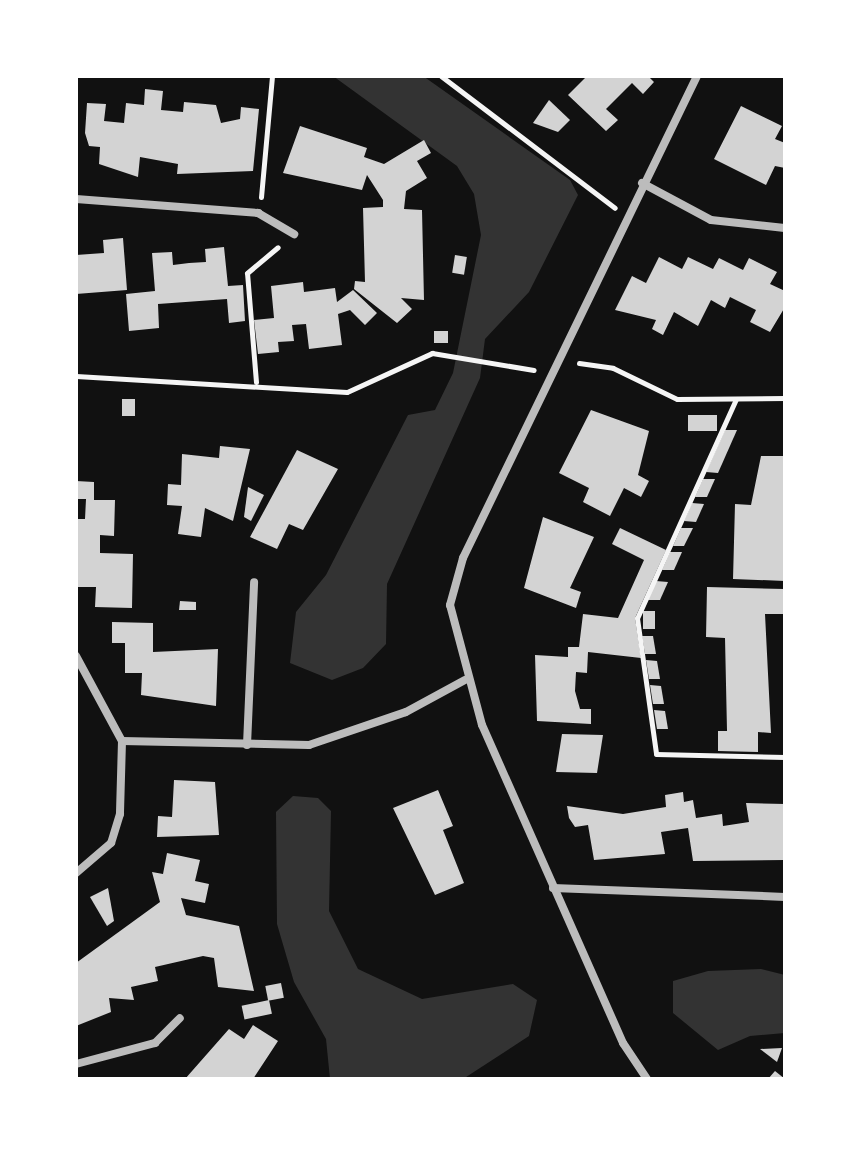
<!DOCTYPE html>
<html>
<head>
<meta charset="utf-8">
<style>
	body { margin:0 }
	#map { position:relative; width:861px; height:1155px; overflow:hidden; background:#111; font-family:Roboto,sans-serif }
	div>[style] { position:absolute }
	.water>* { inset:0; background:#333 }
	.building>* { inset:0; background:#d3d3d3; transform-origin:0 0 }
	.path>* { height:5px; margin:-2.5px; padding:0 2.5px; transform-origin:2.5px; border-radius:2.5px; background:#f5f5f5 }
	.minor>* { height:8px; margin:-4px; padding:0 4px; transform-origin:4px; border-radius:4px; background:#bcbcbc }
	span { translate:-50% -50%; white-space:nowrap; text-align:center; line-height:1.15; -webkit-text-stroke:7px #fff; paint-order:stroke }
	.frame { position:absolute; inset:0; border:78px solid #fff; pointer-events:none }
</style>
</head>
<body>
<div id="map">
	<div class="water">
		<i style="clip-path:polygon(333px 76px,423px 76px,570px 180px,578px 195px,529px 292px,485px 339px,480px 378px,387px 584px,386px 644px,363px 668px,332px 680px,290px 663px,296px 612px,326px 575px,408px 415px,435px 410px,453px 373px,481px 235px,474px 194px,457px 166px)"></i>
		<i style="clip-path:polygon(293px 796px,318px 798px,331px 811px,329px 911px,358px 969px,422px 999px,513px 984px,537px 1000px,529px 1036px,463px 1079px,330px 1079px,326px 1039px,294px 982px,277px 924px,276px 812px)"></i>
		<i style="clip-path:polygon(761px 969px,785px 975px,785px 1033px,750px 1036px,718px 1050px,673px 1013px,673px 981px,708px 971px)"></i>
	</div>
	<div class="building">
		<i style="clip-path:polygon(587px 76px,648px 76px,654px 82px,643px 94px,632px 83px,606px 109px,618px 120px,606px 131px,568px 95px)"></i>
		<i style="clip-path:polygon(145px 89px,163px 91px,161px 110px,183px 112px,184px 102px,216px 105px,221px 123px,240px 119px,241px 107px,259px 109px,253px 171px,177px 174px,178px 164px,140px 157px,138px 177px,99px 164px,100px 147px,89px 146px,85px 133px,87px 103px,106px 104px,104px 121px,124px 123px,126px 103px,144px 105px)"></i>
		<i style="clip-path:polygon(549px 100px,570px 120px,558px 132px,533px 123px)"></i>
		<i style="clip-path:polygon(741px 106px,782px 126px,775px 139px,785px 143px,785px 168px,775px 166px,766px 185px,714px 159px)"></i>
		<i style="clip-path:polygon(300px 126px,367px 148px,364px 157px,384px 164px,424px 140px,431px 153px,417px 161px,427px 178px,406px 191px,404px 209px,422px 210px,424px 300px,401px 298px,412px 309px,397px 323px,354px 289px,355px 281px,365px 282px,363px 208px,383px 207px,383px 200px,367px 175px,362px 190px,283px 173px)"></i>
		<i style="clip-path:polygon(123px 238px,127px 290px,76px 294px,76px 255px,104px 253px,103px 240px)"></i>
		<i style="clip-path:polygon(224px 247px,228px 286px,243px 285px,245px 321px,229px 323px,227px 299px,158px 304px,159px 328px,129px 331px,126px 294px,155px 291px,152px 253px,172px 252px,173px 265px,189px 263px,206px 262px,205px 249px)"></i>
		<i style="left:455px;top:255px;width:12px;height:18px;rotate:9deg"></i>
		<i style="clip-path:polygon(659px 257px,682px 269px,688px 257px,713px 269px,719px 258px,743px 270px,749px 258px,777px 272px,770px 284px,785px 291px,785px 307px,770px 332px,750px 322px,756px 310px,730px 297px,725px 308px,711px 300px,698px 326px,674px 312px,663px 335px,652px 329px,656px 320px,615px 310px,632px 276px,646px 283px)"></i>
		<i style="clip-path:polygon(303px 282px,304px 292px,335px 288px,337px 302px,353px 290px,377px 313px,365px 325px,350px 310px,338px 314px,342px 345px,309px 349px,306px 324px,292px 325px,294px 341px,278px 342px,279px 352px,258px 354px,254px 320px,274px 318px,271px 286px)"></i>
		<i style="left:434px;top:331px;width:14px;height:12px"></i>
		<i style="left:122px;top:399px;width:13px;height:17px"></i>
		<i style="clip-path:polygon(591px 410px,649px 431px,638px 475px,649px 481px,641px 497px,624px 488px,610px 516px,583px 502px,589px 488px,559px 473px)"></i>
		<i style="left:688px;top:415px;width:29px;height:16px"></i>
		<i style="clip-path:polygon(725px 430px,737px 430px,718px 473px,706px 472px)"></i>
		<i style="clip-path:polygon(220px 446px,250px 449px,233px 521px,205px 508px,201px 537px,178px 534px,182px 506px,167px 505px,168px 484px,181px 485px,182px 454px,219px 458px)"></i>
		<i style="clip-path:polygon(297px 450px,338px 469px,303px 530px,289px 524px,277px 549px,250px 537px)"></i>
		<i style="clip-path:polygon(761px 456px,785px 456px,785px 581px,733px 579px,735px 504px,751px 505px)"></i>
		<i style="clip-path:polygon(703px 479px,715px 479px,707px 497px,695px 497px)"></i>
		<i style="clip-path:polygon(76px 481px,94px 482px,94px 500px,115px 500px,114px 536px,100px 535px,100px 553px,133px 554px,132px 608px,95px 607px,96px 587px,77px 587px,76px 519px,85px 519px,86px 499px,76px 499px)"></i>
		<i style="clip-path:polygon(248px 487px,264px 495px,251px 521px,244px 517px)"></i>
		<i style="clip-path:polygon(692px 503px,704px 504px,696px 522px,684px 521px)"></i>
		<i style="clip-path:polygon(543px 517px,594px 537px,570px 588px,581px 592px,576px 608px,524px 588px)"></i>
		<i style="clip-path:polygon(620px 528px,666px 550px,635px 618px,641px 658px,588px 652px,587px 673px,576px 672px,575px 691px,580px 709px,591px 709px,591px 724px,537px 721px,535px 655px,568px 657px,568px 647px,579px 647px,583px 614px,618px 618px,644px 560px,612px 544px)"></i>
		<i style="clip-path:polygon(681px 528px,693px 528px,684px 546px,673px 546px)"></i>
		<i style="clip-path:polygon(670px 552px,682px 552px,674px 570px,662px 570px)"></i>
		<i style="clip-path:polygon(656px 581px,668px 582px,660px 600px,648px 600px)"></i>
		<i style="clip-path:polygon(707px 587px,784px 589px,783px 614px,765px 614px,771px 733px,758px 732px,758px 752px,718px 751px,718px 731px,727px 731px,725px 638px,706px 637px)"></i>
		<i style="clip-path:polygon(180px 601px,196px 602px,196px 610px,179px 610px)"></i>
		<i style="left:643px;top:611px;width:12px;height:18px"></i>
		<i style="clip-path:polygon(112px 622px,153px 623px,153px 652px,218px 649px,216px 706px,141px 695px,142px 673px,125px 673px,125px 643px,112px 643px)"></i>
		<i style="clip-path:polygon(642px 636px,653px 636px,656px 654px,645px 654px)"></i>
		<i style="clip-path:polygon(646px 660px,657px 661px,660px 679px,649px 679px)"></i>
		<i style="clip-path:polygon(650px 685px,661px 686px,664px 704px,653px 704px)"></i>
		<i style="clip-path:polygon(654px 710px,665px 711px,668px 729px,657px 729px)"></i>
		<i style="clip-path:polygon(562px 734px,603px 735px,597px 773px,556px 772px)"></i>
		<i style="clip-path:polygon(174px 780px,215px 782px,219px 835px,157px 837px,158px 816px,172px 817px)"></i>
		<i style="clip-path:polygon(438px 790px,453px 826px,443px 830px,464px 883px,435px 895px,393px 808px)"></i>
		<i style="clip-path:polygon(683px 792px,684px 802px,693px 800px,696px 818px,722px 814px,723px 826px,749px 822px,746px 803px,785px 804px,785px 860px,693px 861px,688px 828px,661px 832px,665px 854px,594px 860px,588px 825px,575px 827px,569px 818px,567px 806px,623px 814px,666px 807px,665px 795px)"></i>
		<i style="clip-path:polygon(167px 853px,200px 860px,195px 881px,209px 884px,205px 903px,181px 898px,186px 915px,239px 926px,254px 991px,218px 987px,214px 958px,203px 956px,155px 967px,158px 981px,131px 987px,134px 1000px,109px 998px,111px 1012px,76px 1026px,76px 963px,160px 902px,152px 872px,163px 874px)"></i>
		<i style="clip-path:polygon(108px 888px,114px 921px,107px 926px,90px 897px)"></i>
		<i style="left:281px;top:983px;width:15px;height:16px;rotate:79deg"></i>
		<i style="left:269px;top:1000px;width:14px;height:28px;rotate:78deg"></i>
		<i style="clip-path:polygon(253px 1025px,278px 1041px,253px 1079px,185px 1079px,229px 1029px,244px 1039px)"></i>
		<i style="clip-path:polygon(782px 1048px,777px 1062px,760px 1049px)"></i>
		<i style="clip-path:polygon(775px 1071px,785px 1079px,768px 1079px)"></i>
	</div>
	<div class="path">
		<i style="left:441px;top:76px;width:218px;rotate:37.2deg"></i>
		<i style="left:261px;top:197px;width:121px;rotate:-84.8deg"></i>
		<i style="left:579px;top:363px;width:34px;rotate:8deg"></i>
		<i style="left:613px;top:368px;width:71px;rotate:25.8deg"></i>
		<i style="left:677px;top:399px;width:108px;rotate:-0.5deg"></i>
		<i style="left:76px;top:376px;width:271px;rotate:3.4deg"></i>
		<i style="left:347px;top:392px;width:94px;rotate:-24.6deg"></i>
		<i style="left:432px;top:353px;width:103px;rotate:9.5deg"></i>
		<i style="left:256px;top:382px;width:109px;rotate:-94.7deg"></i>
		<i style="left:247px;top:273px;width:40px;rotate:-40deg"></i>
		<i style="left:736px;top:399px;width:240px;rotate:114.3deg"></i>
		<i style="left:637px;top:618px;width:137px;rotate:82deg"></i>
		<i style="left:656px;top:754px;width:129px;rotate:1.3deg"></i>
	</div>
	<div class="minor">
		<i style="left:642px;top:183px;width:78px;rotate:28.2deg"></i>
		<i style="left:711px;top:220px;width:74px;rotate:6.2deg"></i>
		<i style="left:76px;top:199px;width:183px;rotate:4.4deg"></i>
		<i style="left:258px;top:213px;width:42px;rotate:30.3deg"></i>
		<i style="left:76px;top:656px;width:97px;rotate:61.6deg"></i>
		<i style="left:122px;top:741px;width:73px;rotate:91.6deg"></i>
		<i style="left:120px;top:814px;width:30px;rotate:107deg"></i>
		<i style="left:111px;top:843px;width:46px;rotate:139.4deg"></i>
		<i style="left:122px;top:741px;width:187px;rotate:1.2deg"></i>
		<i style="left:309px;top:745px;width:102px;rotate:-18.8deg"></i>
		<i style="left:406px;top:712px;width:67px;rotate:-28.5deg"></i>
		<i style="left:247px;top:745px;width:163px;rotate:-87.5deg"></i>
		<i style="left:553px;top:888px;width:232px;rotate:2.2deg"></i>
		<i style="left:76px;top:1064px;width:82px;rotate:-14.9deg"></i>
		<i style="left:155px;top:1043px;width:35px;rotate:-45deg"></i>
		<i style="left:647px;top:1079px;width:43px;rotate:-123.7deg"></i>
		<i style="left:623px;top:1043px;width:348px;rotate:-113.9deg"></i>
		<i style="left:482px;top:725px;width:124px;rotate:-104.9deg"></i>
		<i style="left:450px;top:605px;width:49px;rotate:-74.5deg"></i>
		<i style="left:463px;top:558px;width:536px;rotate:-64.1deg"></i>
	</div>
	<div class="frame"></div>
</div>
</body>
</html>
